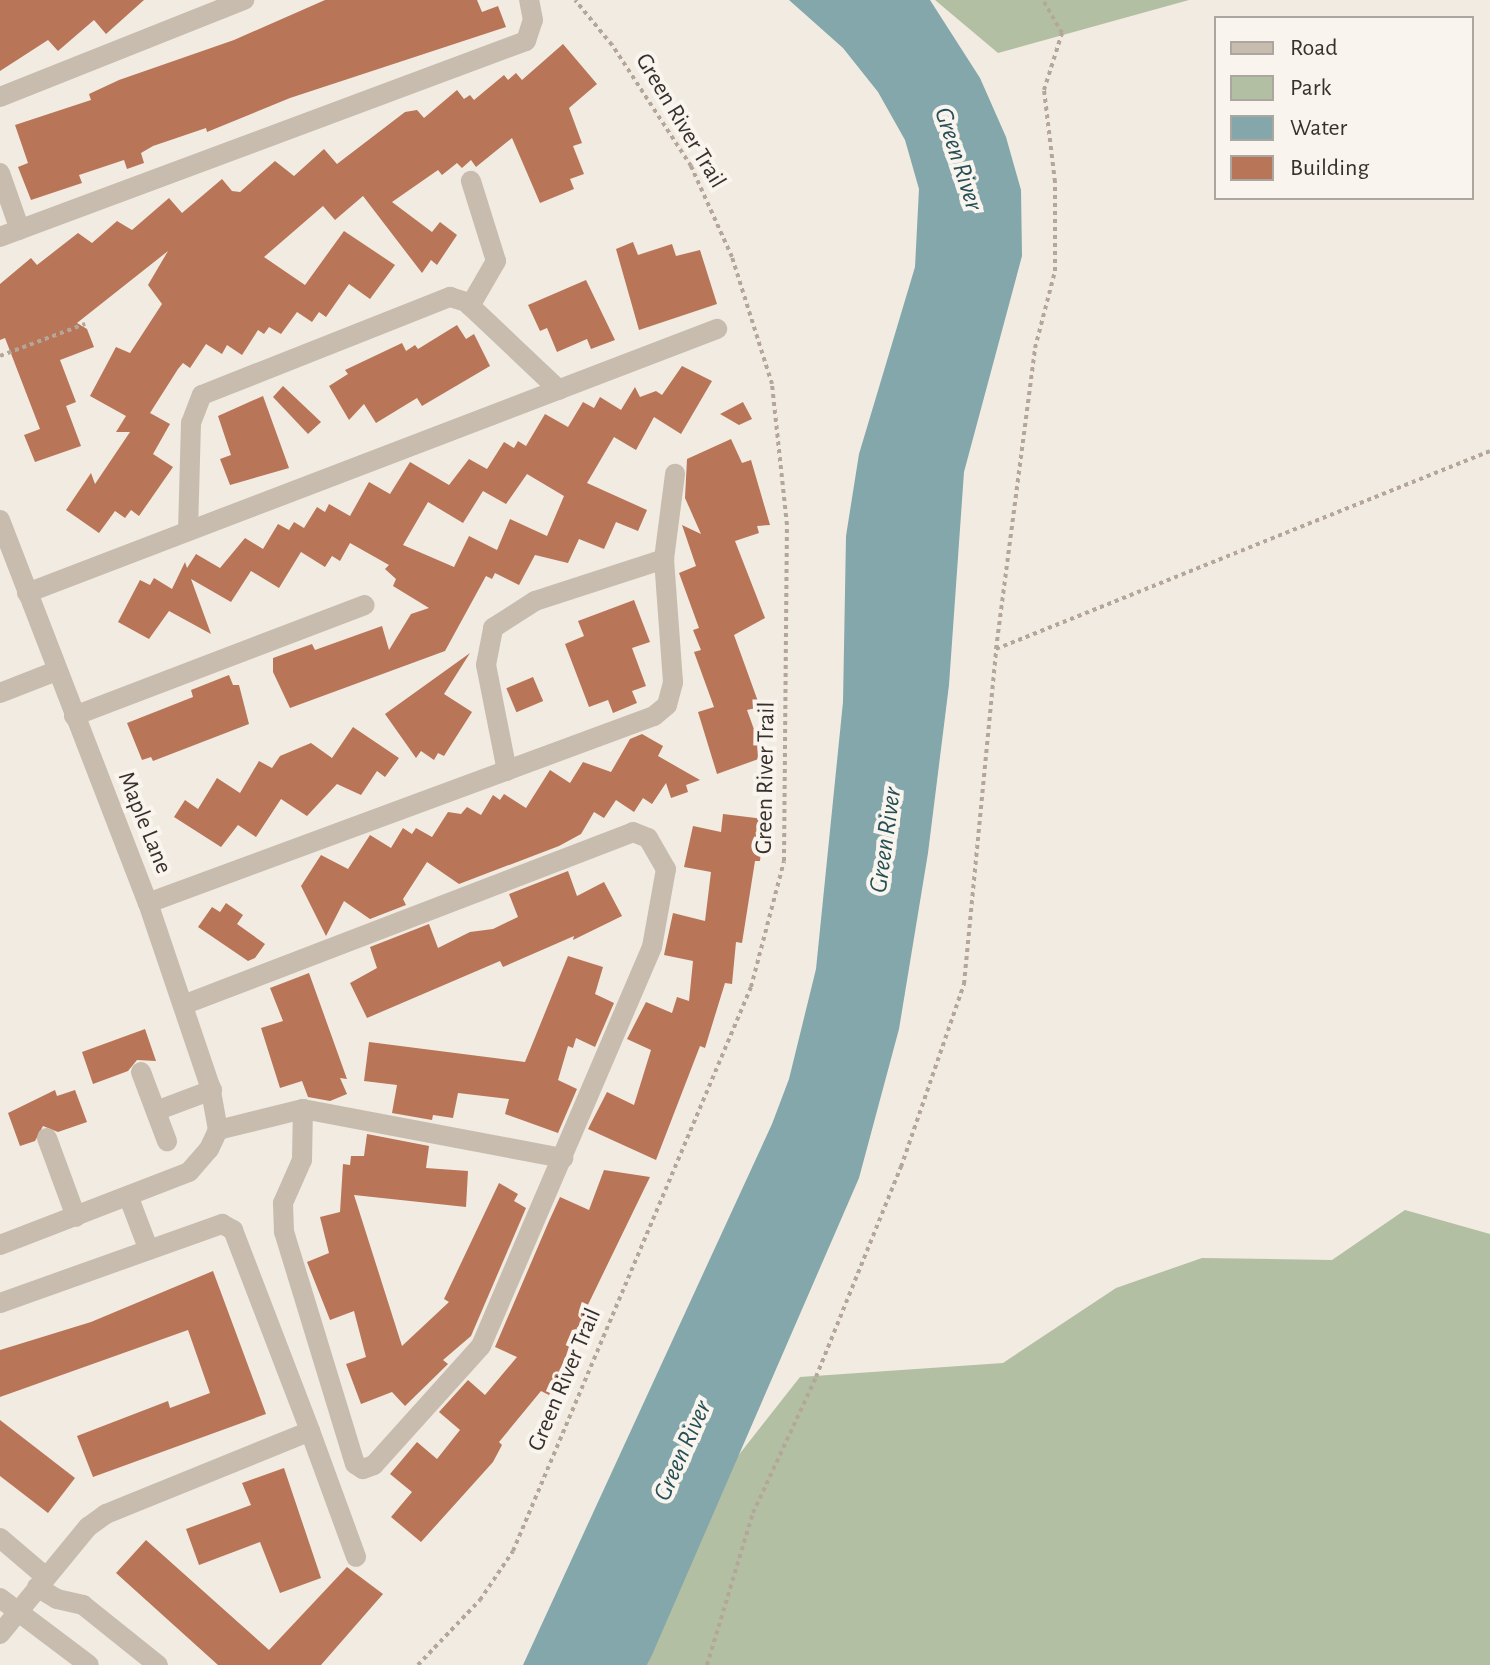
<!DOCTYPE html>
<html>
<head>
<meta charset="utf-8">
<style>
	body { margin:0 }
	#map { position:relative; width:1490px; height:1665px; overflow:hidden; background:#f1ebe1; font-family:"Alegreya Sans",sans-serif }
	div>[style] { position:absolute }
	.green>* { inset:0; background:#b3bfa2 }
	.water>* { inset:0; background:#83a7ab }
	.building>* { inset:0; background:#b97557; transform-origin:0 0 }
	.path>* { height:4px; margin-top:-2px; transform-origin:0; background:repeating-linear-gradient(90deg,#b4a698 0 4px,transparent 0 8px) }
	.minor>* { height:20px; margin:-10px; padding:0 10px; transform-origin:10px; border-radius:10px; background:#c8bcae }
	span { translate:-50% -50%; white-space:nowrap; text-align:center; line-height:1.15; -webkit-text-stroke:8px #f9f4ed; paint-order:stroke }
	.street-label { font-size:24px; color:#38302c }
	.water-label { font-size:26px; color:#254f55; font-style:italic }
	.legend { position:absolute; left:1214px; top:16px; width:260px; height:184px; box-sizing:border-box; background:#f9f4ed; border:2px solid #aca6a0; margin:0; padding:10px 14px; list-style:none; font-size:24px; color:#38302c }
	.legend li { display:flex; align-items:center; gap:16px; height:40px }
	.legend b { width:40px; border:2px solid #aca6a0 }
</style>
</head>
<body>
<div id="map">
	<div class="green">
		<i style="clip-path:polygon(935px 0,1189px 0,998px 53px)"></i>
		<i style="clip-path:polygon(1405px 1210px,1490px 1234px,1490px 1665px,647px 1665px,734px 1461px,800px 1377px,1003px 1363px,1116px 1288px,1202px 1258px,1332px 1260px)"></i>
	</div>
	<div class="water">
		<i style="clip-path:polygon(789px 0,930px 0,980px 78px,1006px 137px,1021px 190px,1022px 256px,964px 472px,949px 685px,928px 853px,899px 1029px,859px 1178px,652px 1655px,647px 1665px,523px 1665px,772px 1124px,789px 1079px,816px 969px,843px 702px,846px 536px,859px 454px,915px 267px,919px 189px,905px 140px,878px 92px,843px 48px)"></i>
	</div>
	<div class="building">
		<i style="clip-path:polygon(0 0,144px 0,106px 34px,94px 20px,58px 51px,48px 40px,0 71px)"></i>
		<i style="clip-path:polygon(325px 0,477px 0,482px 12px,498px 6px,506px 27px,290px 98px,207px 132px,206px 128px,153px 146px,141px 153px,144px 163px,127px 169px,124px 160px,79px 175px,82px 183px,31px 200px,18px 167px,28px 163px,15px 125px,91px 100px,89px 94px,119px 80px,234px 40px)"></i>
		<i style="clip-path:polygon(563px 44px,597px 84px,569px 108px,582px 143px,573px 146px,584px 174px,570px 179px,574px 189px,540px 203px,512px 138px,476px 167px,471px 160px,462px 168px,457px 163px,442px 175px,438px 170px,392px 202px,432px 232px,440px 222px,457px 235px,437px 265px,431px 260px,422px 273px,363px 196px,335px 220px,323px 206px,264px 257px,305px 285px,344px 231px,395px 265px,370px 299px,349px 284px,326px 317px,319px 312px,312px 322px,297px 312px,281px 334px,269px 327px,264px 334px,258px 330px,242px 355px,227px 345px,222px 354px,206px 344px,190px 368px,183px 363px,178px 369px,150px 413px,170px 424px,153px 454px,173px 467px,139px 516px,131px 510px,125px 518px,115px 511px,99px 533px,66px 510px,91px 473px,95px 484px,130px 432px,116px 432px,126px 416px,90px 396px,116px 347px,130px 353px,162px 304px,148px 285px,168px 251px,77px 323px,87px 329px,94px 347px,60px 360px,76px 402px,66px 406px,81px 446px,35px 462px,24px 435px,40px 429px,5px 338px,0 340px,0 284px,31px 258px,37px 265px,78px 233px,92px 243px,117px 221px,132px 230px,169px 198px,182px 213px,222px 179px,232px 191px,240px 192px,275px 161px,294px 176px,324px 149px,337px 164px,405px 112px,417px 110px,424px 118px,457px 90px,464px 99px,470px 95px,474px 100px,504px 75px,508px 80px,516px 73px,522px 80px)"></i>
		<i style="clip-path:polygon(633px 242px,638px 255px,672px 244px,676px 256px,700px 250px,717px 304px,639px 330px,616px 249px)"></i>
		<i style="clip-path:polygon(586px 280px,615px 340px,591px 349px,587px 339px,557px 352px,547px 328px,540px 331px,528px 305px)"></i>
		<i style="clip-path:polygon(457px 325px,466px 339px,474px 334px,490px 366px,422px 406px,417px 398px,376px 423px,364px 404px,349px 420px,329px 386px,348px 374px,345px 370px,402px 343px,406px 351px,415px 345px,418px 349px)"></i>
		<i style="clip-path:polygon(evenodd,682px 366px,712px 381px,681px 434px,654px 417px,636px 450px,614px 437px,587px 483px,647px 510px,638px 531px,616px 522px,604px 549px,579px 539px,568px 563px,535px 555px,519px 585px,495px 573px,492px 579px,486px 576px,445px 651px,290px 708px,273px 672px,273px 658px,312px 644px,315px 650px,382px 626px,389px 650px,411px 614px,429px 608px,393px 586px,396px 579px,385px 569px,389px 565px,350px 543px,340px 561px,332px 556px,325px 567px,301px 552px,279px 588px,251px 571px,231px 602px,191px 579px,211px 634px,169px 611px,149px 639px,118px 622px,140px 580px,150px 585px,154px 578px,172px 589px,185px 562px,187px 568px,196px 554px,220px 568px,245px 538px,263px 549px,278px 524px,289px 530px,294px 522px,304px 528px,317px 507px,325px 512px,329px 504px,350px 516px,369px 482px,390px 494px,410px 462px,449px 485px,469px 459px,487px 469px,504px 442px,514px 448px,518px 441px,526px 446px,545px 414px,568px 427px,583px 402px,594px 408px,600px 397px,621px 410px,635px 387px,640px 397px,656px 391px,662px 395px,682px 366px,527px 474px,564px 496px,547px 536px,510px 519px,497px 550px,469px 536px,454px 567px,403px 545px,428px 502px,463px 523px,483px 491px,506px 504px,527px 474px)"></i>
		<i style="clip-path:polygon(283px 386px,321px 422px,308px 434px,273px 397px)"></i>
		<i style="clip-path:polygon(263px 396px,289px 468px,230px 485px,220px 459px,231px 455px,218px 416px)"></i>
		<i style="clip-path:polygon(743px 402px,752px 419px,739px 425px,720px 414px)"></i>
		<i style="clip-path:polygon(731px 439px,742px 463px,751px 460px,770px 525px,757px 526px,759px 533px,735px 541px,765px 618px,734px 635px,760px 707px,747px 710px,764px 757px,717px 774px,698px 712px,714px 707px,694px 652px,701px 650px,693px 630px,699px 628px,679px 573px,696px 566px,682px 525px,701px 534px,685px 498px,687px 459px)"></i>
		<i style="clip-path:polygon(634px 600px,650px 642px,632px 648px,646px 686px,632px 691px,637px 703px,613px 713px,608px 700px,589px 707px,565px 644px,584px 636px,578px 621px)"></i>
		<i style="clip-path:polygon(470px 653px,444px 694px,472px 712px,444px 756px,438px 753px,434px 760px,421px 751px,416px 758px,385px 714px)"></i>
		<i style="clip-path:polygon(229px 675px,233px 685px,239px 685px,249px 724px,153px 761px,151px 757px,142px 760px,127px 723px,193px 697px,191px 690px)"></i>
		<i style="left:533px;top:677px;width:26px;height:29px;rotate:67deg"></i>
		<i style="clip-path:polygon(353px 727px,399px 758px,385px 777px,377px 771px,361px 795px,337px 784px,307px 816px,281px 799px,256px 837px,238px 825px,221px 847px,174px 817px,185px 800px,198px 809px,217px 778px,240px 793px,259px 761px,272px 768px,280px 756px,311px 743px,332px 758px)"></i>
		<i style="clip-path:polygon(642px 734px,663px 746px,658px 756px,700px 780px,686px 785px,688px 792px,671px 798px,666px 783px,652px 804px,643px 798px,634px 812px,616px 800px,604px 818px,594px 812px,581px 834px,559px 846px,459px 884px,427px 862px,403px 899px,406px 905px,370px 919px,344px 901px,326px 936px,301px 886px,321px 855px,348px 869px,370px 835px,391px 848px,403px 828px,412px 834px,416px 828px,432px 837px,448px 812px,461px 814px,467px 807px,481px 815px,493px 795px,500px 800px,504px 794px,526px 808px,550px 770px,570px 783px,583px 762px,611px 772px,630px 739px)"></i>
		<i style="clip-path:polygon(723px 814px,764px 819px,760px 861px,755px 861px,742px 943px,736px 942px,732px 984px,725px 983px,705px 1048px,700px 1046px,656px 1160px,588px 1129px,607px 1092px,634px 1105px,651px 1050px,627px 1039px,646px 1002px,672px 1013px,677px 997px,689px 1001px,693px 961px,664px 955px,673px 913px,705px 921px,711px 872px,684px 867px,693px 826px,721px 832px)"></i>
		<i style="clip-path:polygon(568px 871px,577px 896px,604px 882px,622px 916px,573px 940px,574px 936px,503px 967px,500px 961px,367px 1018px,350px 983px,377px 968px,370px 947px,429px 924px,438px 948px,470px 932px,493px 929px,518px 917px,509px 894px)"></i>
		<i style="clip-path:polygon(226px 903px,243px 915px,237px 924px,265px 944px,255px 958px,248px 961px,198px 927px,212px 907px,220px 912px)"></i>
		<i style="clip-path:polygon(568px 956px,603px 967px,595px 994px,614px 1003px,595px 1047px,576px 1038px,573px 1048px,568px 1046px,558px 1080px,577px 1089px,558px 1133px,505px 1114px,509px 1099px,458px 1093px,453px 1118px,433px 1115px,432px 1120px,392px 1113px,397px 1085px,364px 1081px,369px 1042px,525px 1062px)"></i>
		<i style="clip-path:polygon(309px 973px,347px 1079px,340px 1078px,347px 1094px,330px 1101px,308px 1097px,302px 1081px,280px 1088px,261px 1028px,283px 1021px,270px 988px)"></i>
		<i style="clip-path:polygon(145px 1029px,156px 1061px,137px 1060px,128px 1071px,93px 1084px,82px 1052px)"></i>
		<i style="clip-path:polygon(55px 1090px,57px 1096px,75px 1090px,87px 1122px,58px 1132px,43px 1126px,35px 1141px,20px 1146px,8px 1113px)"></i>
		<i style="clip-path:polygon(367px 1134px,429px 1146px,426px 1168px,468px 1171px,466px 1207px,354px 1195px,402px 1346px,449px 1302px,444px 1299px,499px 1183px,518px 1194px,514px 1201px,526px 1208px,471px 1336px,443px 1360px,448px 1364px,405px 1406px,392px 1392px,361px 1404px,346px 1364px,366px 1357px,354px 1311px,330px 1320px,307px 1262px,329px 1253px,320px 1217px,340px 1212px,343px 1164px,350px 1165px,351px 1156px,364px 1156px)"></i>
		<i style="clip-path:polygon(604px 1170px,650px 1177px,582px 1317px,587px 1319px,569px 1358px,549px 1395px,541px 1391px,499px 1442px,502px 1445px,493px 1462px,421px 1542px,391px 1517px,412px 1492px,390px 1474px,417px 1442px,437px 1459px,460px 1430px,439px 1412px,468px 1380px,485px 1395px,517px 1357px,495px 1347px,549px 1221px,560px 1197px,589px 1210px)"></i>
		<i style="clip-path:polygon(213px 1271px,266px 1414px,93px 1477px,77px 1436px,168px 1401px,170px 1408px,210px 1393px,188px 1330px,0 1397px,0 1350px,91px 1322px)"></i>
		<i style="clip-path:polygon(0 1420px,75px 1478px,48px 1513px,0 1476px)"></i>
		<i style="clip-path:polygon(284px 1468px,321px 1578px,280px 1593px,260px 1542px,199px 1565px,186px 1529px,251px 1505px,242px 1483px)"></i>
		<i style="clip-path:polygon(146px 1540px,269px 1650px,347px 1567px,383px 1594px,321px 1665px,218px 1665px,116px 1573px)"></i>
	</div>
	<div class="path">
		<i style="left:0;top:356px;width:91px;rotate:-20.6deg"></i>
		<i style="left:996px;top:649px;width:532px;rotate:-21.84deg"></i>
		<i style="left:418px;top:1665px;width:90px;rotate:-46.4deg"></i>
		<i style="left:480px;top:1600px;width:59px;rotate:-56deg"></i>
		<i style="left:513px;top:1551px;width:612px;rotate:-67.12deg"></i>
		<i style="left:751px;top:987px;width:130px;rotate:-75.3deg"></i>
		<i style="left:784px;top:861px;width:336px;rotate:-89.5deg"></i>
		<i style="left:787px;top:525px;width:142px;rotate:-96.1deg"></i>
		<i style="left:772px;top:384px;width:133px;rotate:-107.5deg"></i>
		<i style="left:732px;top:257px;width:100px;rotate:-114.3deg"></i>
		<i style="left:691px;top:166px;width:145px;rotate:-123.1deg"></i>
		<i style="left:612px;top:45px;width:58px;rotate:-129.4deg"></i>
		<i style="left:707px;top:1665px;width:159px;rotate:-73.2deg"></i>
		<i style="left:753px;top:1513px;width:150px;rotate:-65.1deg"></i>
		<i style="left:816px;top:1377px;width:227px;rotate:-68deg"></i>
		<i style="left:901px;top:1167px;width:194px;rotate:-71deg"></i>
		<i style="left:964px;top:984px;width:337px;rotate:-84.5deg"></i>
		<i style="left:996px;top:649px;width:304px;rotate:-82.6deg"></i>
		<i style="left:1035px;top:348px;width:80px;rotate:-75.4deg"></i>
		<i style="left:1055px;top:271px;width:89px;rotate:-90deg"></i>
		<i style="left:1055px;top:182px;width:93px;rotate:-96.8deg"></i>
		<i style="left:1044px;top:90px;width:60px;rotate:-72.5deg"></i>
		<i style="left:1062px;top:33px;width:38px;rotate:-120deg"></i>
	</div>
	<div class="minor">
		<i style="left:0;top:97px;width:263px;rotate:-21.7deg"></i>
		<i style="left:0;top:173px;width:60px;rotate:70.7deg"></i>
		<i style="left:0;top:237px;width:561px;rotate:-20.44deg"></i>
		<i style="left:526px;top:41px;width:22px;rotate:-72deg"></i>
		<i style="left:533px;top:20px;width:20px;rotate:-101deg"></i>
		<i style="left:470px;top:306px;width:52px;rotate:-60deg"></i>
		<i style="left:496px;top:261px;width:84px;rotate:-107.4deg"></i>
		<i style="left:0;top:520px;width:411px;rotate:68.9deg"></i>
		<i style="left:148px;top:903px;width:193px;rotate:71.3deg"></i>
		<i style="left:210px;top:1086px;width:45px;rotate:79.7deg"></i>
		<i style="left:218px;top:1130px;width:21px;rotate:115deg"></i>
		<i style="left:209px;top:1149px;width:30px;rotate:131deg"></i>
		<i style="left:189px;top:1172px;width:203px;rotate:158.9deg"></i>
		<i style="left:188px;top:531px;width:108px;rotate:-88.4deg"></i>
		<i style="left:191px;top:423px;width:30px;rotate:-69deg"></i>
		<i style="left:202px;top:395px;width:267px;rotate:-21.6deg"></i>
		<i style="left:450px;top:297px;width:17px;rotate:17deg"></i>
		<i style="left:466px;top:302px;width:128px;rotate:43.4deg"></i>
		<i style="left:27px;top:593px;width:739px;rotate:-20.94deg"></i>
		<i style="left:0;top:693px;width:60px;rotate:-21.4deg"></i>
		<i style="left:74px;top:716px;width:311px;rotate:-20.9deg"></i>
		<i style="left:507px;top:771px;width:108px;rotate:-101.2deg"></i>
		<i style="left:486px;top:665px;width:38px;rotate:-79deg"></i>
		<i style="left:493px;top:628px;width:50px;rotate:-32.7deg"></i>
		<i style="left:535px;top:601px;width:136px;rotate:-18deg"></i>
		<i style="left:148px;top:903px;width:539px;rotate:-20.28deg"></i>
		<i style="left:654px;top:716px;width:17px;rotate:-40deg"></i>
		<i style="left:667px;top:705px;width:24px;rotate:-75deg"></i>
		<i style="left:673px;top:682px;width:123px;rotate:-94.2deg"></i>
		<i style="left:664px;top:559px;width:86px;rotate:-82.6deg"></i>
		<i style="left:183px;top:1005px;width:482px;rotate:-21deg"></i>
		<i style="left:633px;top:832px;width:16px;rotate:22deg"></i>
		<i style="left:648px;top:838px;width:36px;rotate:60deg"></i>
		<i style="left:666px;top:869px;width:79px;rotate:100.2deg"></i>
		<i style="left:652px;top:947px;width:434px;rotate:113.2deg"></i>
		<i style="left:481px;top:1346px;width:160px;rotate:132deg"></i>
		<i style="left:374px;top:1465px;width:12px;rotate:160deg"></i>
		<i style="left:363px;top:1469px;width:9px;rotate:-148deg"></i>
		<i style="left:355px;top:1464px;width:243px;rotate:-107deg"></i>
		<i style="left:284px;top:1232px;width:29px;rotate:-92deg"></i>
		<i style="left:283px;top:1203px;width:47px;rotate:-66.2deg"></i>
		<i style="left:302px;top:1160px;width:51px;rotate:-88.9deg"></i>
		<i style="left:303px;top:1109px;width:88px;rotate:166.1deg"></i>
		<i style="left:141px;top:1072px;width:74px;rotate:69.4deg"></i>
		<i style="left:303px;top:1109px;width:265px;rotate:10.7deg"></i>
		<i style="left:156px;top:1111px;width:60px;rotate:-20.6deg"></i>
		<i style="left:47px;top:1138px;width:84px;rotate:69.8deg"></i>
		<i style="left:129px;top:1198px;width:53px;rotate:69.2deg"></i>
		<i style="left:0;top:1303px;width:236px;rotate:-19.6deg"></i>
		<i style="left:222px;top:1224px;width:13px;rotate:29deg"></i>
		<i style="left:233px;top:1230px;width:215px;rotate:69deg"></i>
		<i style="left:0;top:1538px;width:60px;rotate:40.3deg"></i>
		<i style="left:37px;top:1587px;width:23px;rotate:31deg"></i>
		<i style="left:57px;top:1599px;width:27px;rotate:13deg"></i>
		<i style="left:83px;top:1605px;width:96px;rotate:38.7deg"></i>
		<i style="left:0;top:1598px;width:111px;rotate:37deg"></i>
		<i style="left:0;top:1634px;width:139px;rotate:-50.6deg"></i>
		<i style="left:88px;top:1527px;width:22px;rotate:-36deg"></i>
		<i style="left:106px;top:1514px;width:220px;rotate:-22.1deg"></i>
		<i style="left:310px;top:1431px;width:134px;rotate:69.9deg"></i>
	</div>
	<div class="street-label">
		<span style="left:680px;top:121px;rotate:59deg">Green River Trail</span>
		<span style="left:766px;top:778px;rotate:-89deg">Green River Trail</span>
		<span style="left:144px;top:823px;rotate:68deg">Maple Lane</span>
		<span style="left:565px;top:1380px;rotate:-67deg">Green River Trail</span>
	</div>
	<div class="water-label">
		<span style="left:958px;top:159px;rotate:72deg">Green River</span>
		<span style="left:886px;top:840px;rotate:-82deg">Green River</span>
		<span style="left:683px;top:1451px;rotate:-66deg">Green River</span>
	</div>
	<ul class="legend">
	<li><b style="height:10px;background:#c8bcae"></b>Road</li>
	<li><b style="height:22px;background:#b3bfa2"></b>Park</li>
	<li><b style="height:22px;background:#83a7ab"></b>Water</li>
	<li><b style="height:22px;background:#b97557"></b>Building</li>
	</ul>
</div>
</body>
</html>
